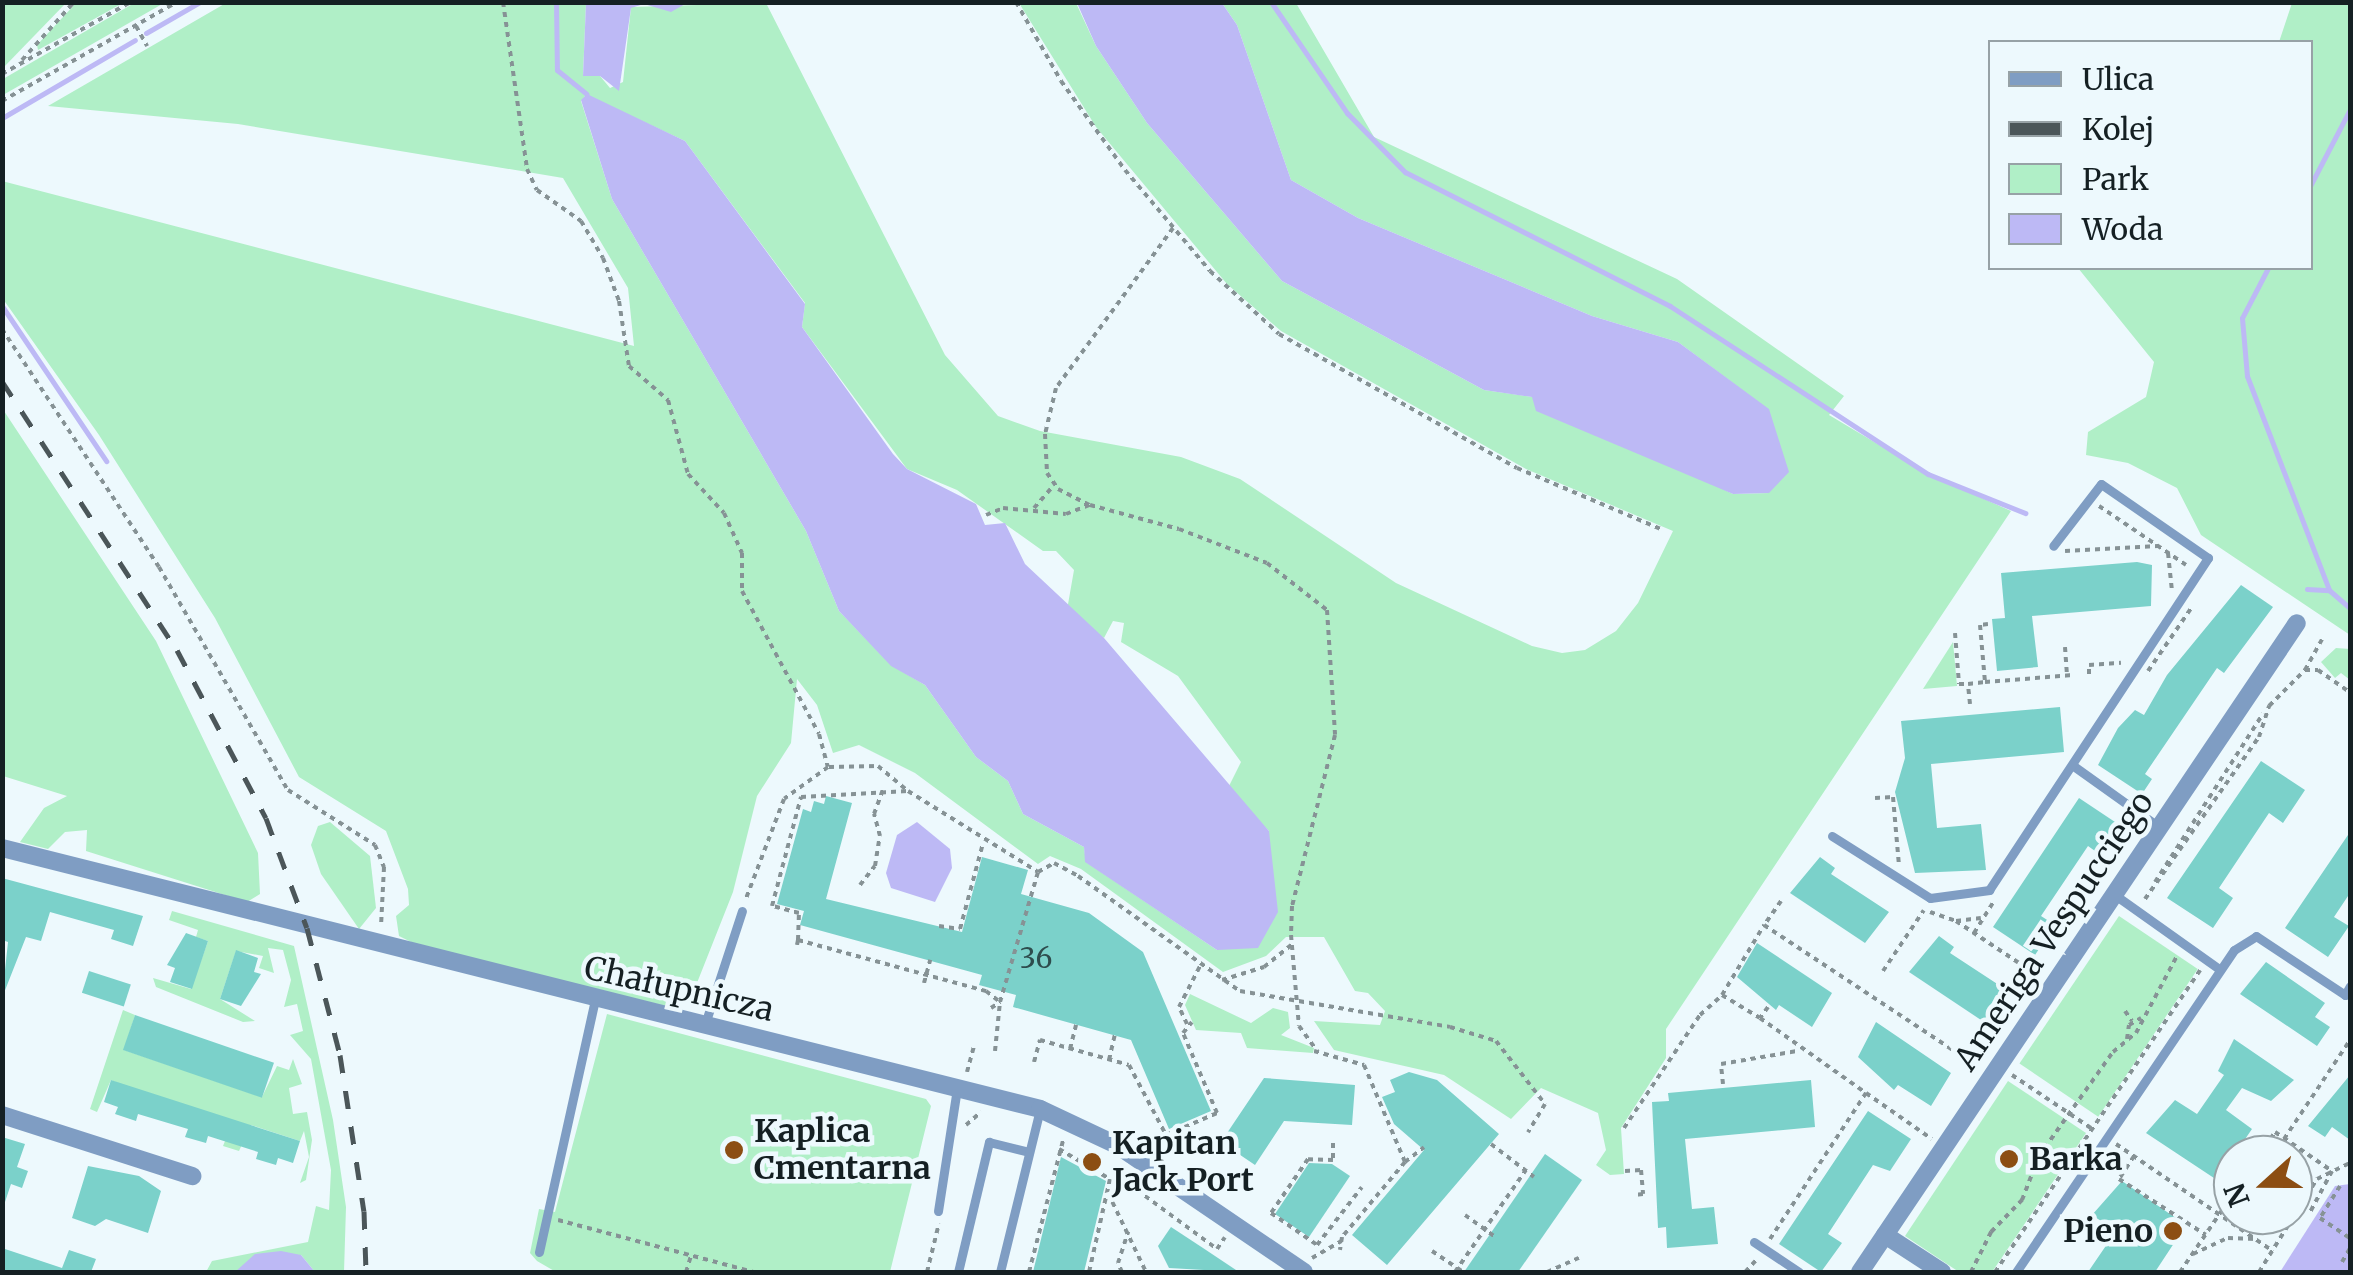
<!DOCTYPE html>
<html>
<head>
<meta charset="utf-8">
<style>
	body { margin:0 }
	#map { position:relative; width:2353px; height:1275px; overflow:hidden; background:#edf9fd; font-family:Merriweather,serif }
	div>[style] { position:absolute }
	.green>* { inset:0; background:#b0efc7; transform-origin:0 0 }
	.water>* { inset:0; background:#bdb9f5 }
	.stream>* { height:5px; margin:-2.5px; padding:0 2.5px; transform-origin:2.5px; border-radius:2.5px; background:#bdb9f5 }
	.building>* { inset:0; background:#7bd1ca; transform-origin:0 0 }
	.path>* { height:4px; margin-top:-2px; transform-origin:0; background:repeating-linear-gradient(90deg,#869295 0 5px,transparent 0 10px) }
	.lane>* { height:9px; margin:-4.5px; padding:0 4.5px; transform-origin:4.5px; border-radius:4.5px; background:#7f9dc3 }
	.street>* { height:18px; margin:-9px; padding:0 9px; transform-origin:9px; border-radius:9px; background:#7f9dc3 }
	.rail>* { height:5px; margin-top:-2.5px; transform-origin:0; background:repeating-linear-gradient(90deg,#4b5659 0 18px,transparent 0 36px) }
	.dots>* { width:28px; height:28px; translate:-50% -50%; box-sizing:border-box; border:5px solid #edf9fd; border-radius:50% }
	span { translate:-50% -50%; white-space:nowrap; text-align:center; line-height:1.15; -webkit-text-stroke:9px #edf9fd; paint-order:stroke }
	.number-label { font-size:28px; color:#2e4c4d }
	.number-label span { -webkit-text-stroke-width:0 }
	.street-label { font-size:32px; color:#152023 }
	.poi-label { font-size:32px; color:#152023; font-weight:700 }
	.left { translate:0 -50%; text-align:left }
	.right { translate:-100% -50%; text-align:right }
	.frame { position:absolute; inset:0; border:5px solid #152023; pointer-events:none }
	.legend { position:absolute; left:1988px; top:40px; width:325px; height:230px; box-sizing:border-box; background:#edf9fd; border:2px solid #97a2a6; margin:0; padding:12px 18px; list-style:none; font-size:30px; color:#152023 }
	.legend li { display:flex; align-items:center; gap:20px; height:50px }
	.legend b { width:50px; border:2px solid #97a2a6 }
	.north { position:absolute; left:2213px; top:1135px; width:100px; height:100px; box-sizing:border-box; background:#edf9fd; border:2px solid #97a2a6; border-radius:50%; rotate:249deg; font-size:28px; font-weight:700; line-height:40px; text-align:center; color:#152023 }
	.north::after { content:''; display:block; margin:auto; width:35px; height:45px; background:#8c4e13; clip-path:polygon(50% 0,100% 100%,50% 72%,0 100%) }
</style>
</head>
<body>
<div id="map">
	<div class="green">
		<i style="clip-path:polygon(3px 2px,66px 3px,3px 68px,2px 3px)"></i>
		<i style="clip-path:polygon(136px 2px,164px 3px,3px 95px,3px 79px)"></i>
		<i style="clip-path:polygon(76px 3px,123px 3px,38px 50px,37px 45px)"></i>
		<i style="clip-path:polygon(evenodd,226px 3px,586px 3px,583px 76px,600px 76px,610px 88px,623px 82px,631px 7px,766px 3px,945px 355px,998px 416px,1040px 431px,1181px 457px,1240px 479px,1396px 583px,1532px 646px,1562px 653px,1585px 650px,1616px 631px,1638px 603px,1673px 531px,1526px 469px,1281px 331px,1227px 284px,1096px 127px,1019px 3px,1076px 3px,1096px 46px,1147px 123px,1282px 281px,1484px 390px,1533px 397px,1733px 494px,1769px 493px,1769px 410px,1678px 342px,1592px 316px,1358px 218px,1291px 180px,1237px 25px,1222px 3px,1296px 3px,1374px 137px,1677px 279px,1844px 396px,1829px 415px,1928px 474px,2011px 511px,1666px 1029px,1666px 1058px,1621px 1128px,1624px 1174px,1610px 1175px,1596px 1165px,1606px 1150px,1598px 1113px,1541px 1088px,1511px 1119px,1444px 1075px,1334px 1050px,1314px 1021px,1380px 1025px,1385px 1011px,1368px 993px,1355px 991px,1324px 937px,1286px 937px,1266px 956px,1223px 972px,1081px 869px,1050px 856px,1038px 864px,915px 773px,859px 745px,833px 753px,817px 705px,797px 679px,791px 743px,757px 796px,733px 892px,693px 993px,669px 1007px,415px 944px,399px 936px,396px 916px,409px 905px,408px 889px,386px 831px,299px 777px,215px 618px,99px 435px,3px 299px,2px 181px,634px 346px,628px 288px,563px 178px,238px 124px,48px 106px,226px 3px,586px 95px,685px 141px,805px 303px,802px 327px,907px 469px,957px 490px,1043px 551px,1056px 551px,1074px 570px,1067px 610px,1104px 638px,1113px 621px,1124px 623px,1121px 642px,1178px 676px,1241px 762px,1228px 788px,1269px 831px,1217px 950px,1086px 862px,1084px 847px,1023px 814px,1008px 781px,976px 757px,925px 685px,891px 665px,839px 611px,806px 531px,612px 199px,581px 101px,586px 95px)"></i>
		<i style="clip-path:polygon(2292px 3px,2350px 3px,2350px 635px,2201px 535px,2177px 488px,2128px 463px,2086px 455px,2088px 432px,2146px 397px,2154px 362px,2078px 268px,2310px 268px,2310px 42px,2279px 42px)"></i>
		<i style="clip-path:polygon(2px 408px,156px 641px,258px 853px,260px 894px,247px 902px,86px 851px,87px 830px,65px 832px,48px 849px,20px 842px,44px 808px,67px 796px,3px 776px)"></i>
		<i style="clip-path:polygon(1953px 642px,1957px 686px,1923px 689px)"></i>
		<i style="clip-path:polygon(2336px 648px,2350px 649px,2350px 680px,2341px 673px,2335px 678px,2321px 662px)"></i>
		<i style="clip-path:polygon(330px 822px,370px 856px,376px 908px,359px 929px,321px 874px,311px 845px,318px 826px)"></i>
		<i style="clip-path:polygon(172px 911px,294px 946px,333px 1120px,346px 1207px,344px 1272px,315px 1272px,301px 1255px,235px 1272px,206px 1272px,212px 1261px,308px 1242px,316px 1206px,329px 1210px,331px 1170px,311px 1059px,290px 1035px,303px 1031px,297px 1004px,284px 1007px,291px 980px,283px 950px,268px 948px,274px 973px,259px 968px,263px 956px,236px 951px,220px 999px,255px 1021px,243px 1022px,156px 987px,153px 978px,191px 989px,208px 941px,196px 937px,198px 930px,169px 920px)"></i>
		<i style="left:2119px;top:916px;width:95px;height:178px;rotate:34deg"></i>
		<i style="clip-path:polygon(1190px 994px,1251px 1023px,1273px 1008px,1288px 1012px,1290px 1028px,1281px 1035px,1314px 1048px,1313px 1053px,1247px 1048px,1241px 1033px,1196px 1030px,1185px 1005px)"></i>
		<i style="clip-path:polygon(123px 1010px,135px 1015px,124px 1050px,180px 1069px,210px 1064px,206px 1078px,262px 1097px,277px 1066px,289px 1070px,293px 1059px,302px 1084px,289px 1088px,293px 1114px,307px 1112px,312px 1140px,306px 1180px,300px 1183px,309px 1157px,304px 1131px,300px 1141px,251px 1125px,239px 1151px,223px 1146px,229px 1131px,111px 1080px,97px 1112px,90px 1109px)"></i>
		<i style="clip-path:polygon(607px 1014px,926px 1099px,931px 1106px,890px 1272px,556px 1272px,537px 1261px,530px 1253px,539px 1209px,555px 1212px)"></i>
		<i style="clip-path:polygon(2008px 1081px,2086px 1133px,1992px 1272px,1959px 1272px,1905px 1236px)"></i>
	</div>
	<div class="water">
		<i style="clip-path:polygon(586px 3px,586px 2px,687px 3px,671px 12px,644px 4px,631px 8px,619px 91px,600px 76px,583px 76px)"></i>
		<i style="clip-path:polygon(1077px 3px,1222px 3px,1237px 25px,1291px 180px,1358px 218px,1592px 316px,1678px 342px,1769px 409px,1789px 472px,1769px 493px,1733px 494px,1536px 411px,1532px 397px,1484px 390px,1282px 281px,1147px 123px,1096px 46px)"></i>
		<i style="clip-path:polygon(587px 94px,685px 141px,805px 304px,802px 327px,893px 454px,907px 469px,976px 504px,985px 525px,1005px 523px,1025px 564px,1104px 638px,1269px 831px,1278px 912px,1258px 948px,1217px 950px,1085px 862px,1084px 847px,1023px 814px,1008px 781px,976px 757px,925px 685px,891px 666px,839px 611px,806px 531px,612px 199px,581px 100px)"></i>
		<i style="clip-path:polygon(917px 822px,950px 849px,952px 868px,935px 902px,891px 888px,886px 873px,897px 835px)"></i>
		<i style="clip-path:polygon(2350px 1184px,2350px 1272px,2280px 1272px,2335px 1186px)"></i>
		<i style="clip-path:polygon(281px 1251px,301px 1255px,315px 1272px,235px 1272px,255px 1254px)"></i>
	</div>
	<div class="stream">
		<i style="left:556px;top:2px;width:68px;rotate:89.2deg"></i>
		<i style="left:557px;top:70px;width:38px;rotate:39deg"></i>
		<i style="left:1271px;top:2px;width:135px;rotate:55.6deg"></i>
		<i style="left:1347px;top:113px;width:83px;rotate:45.5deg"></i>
		<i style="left:1405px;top:172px;width:297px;rotate:26.8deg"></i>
		<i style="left:1670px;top:306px;width:308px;rotate:33.1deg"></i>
		<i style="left:1928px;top:474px;width:105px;rotate:21.9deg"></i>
		<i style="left:146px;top:33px;width:62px;rotate:-29.9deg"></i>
		<i style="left:2px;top:118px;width:154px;rotate:-30.4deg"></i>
		<i style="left:2310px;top:186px;width:87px;rotate:-62.5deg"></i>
		<i style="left:2268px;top:268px;width:56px;rotate:117.5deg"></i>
		<i style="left:2242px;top:318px;width:58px;rotate:85.1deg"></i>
		<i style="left:2247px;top:376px;width:229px;rotate:69deg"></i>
		<i style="left:2329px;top:590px;width:28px;rotate:41deg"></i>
		<i style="left:2px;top:306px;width:187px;rotate:56.1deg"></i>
		<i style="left:2307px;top:589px;width:22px;rotate:3deg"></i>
	</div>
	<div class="building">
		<i style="clip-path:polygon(2137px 562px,2152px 565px,2151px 606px,2032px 616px,2038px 667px,1997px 671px,1992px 619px,2005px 618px,2001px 573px)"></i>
		<i style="clip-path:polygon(2241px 585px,2273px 607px,2224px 673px,2217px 668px,2145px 774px,2152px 779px,2142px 794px,2098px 765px,2118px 728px,2135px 710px,2144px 715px,2167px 675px)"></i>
		<i style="clip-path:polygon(2060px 707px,2064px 752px,1931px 764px,1937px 828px,1981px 824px,1986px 870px,1915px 873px,1895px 792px,1905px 758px,1901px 721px)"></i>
		<i style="clip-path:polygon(2261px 761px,2305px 790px,2283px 823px,2269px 813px,2219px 888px,2233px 898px,2213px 928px,2167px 898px)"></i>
		<i style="clip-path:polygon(826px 796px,852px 803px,826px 899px,962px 932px,982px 857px,1028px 870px,1021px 894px,1089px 913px,1143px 952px,1211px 1111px,1169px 1129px,1131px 1040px,1013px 1007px,1016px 995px,979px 985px,982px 975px,800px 925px,804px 911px,777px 904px,803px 809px,811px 812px,814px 801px,824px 804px)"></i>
		<i style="clip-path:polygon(2079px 798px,2121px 826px,2102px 856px,2088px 846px,2041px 916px,2055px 925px,2035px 955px,1993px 927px)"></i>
		<i style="clip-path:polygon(2350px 832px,2350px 893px,2334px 917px,2349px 926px,2328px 957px,2285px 928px)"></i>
		<i style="clip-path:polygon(1820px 857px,1835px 868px,1831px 874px,1889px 912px,1865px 943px,1790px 893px)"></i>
		<i style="clip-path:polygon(2px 878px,143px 916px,133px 946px,111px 939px,114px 930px,50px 912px,41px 941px,26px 937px,2px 998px,8px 942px,2px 940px)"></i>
		<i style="clip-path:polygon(186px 933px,208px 941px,192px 989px,170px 982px,175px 968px,167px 965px)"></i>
		<i style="clip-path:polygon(1939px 936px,1954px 947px,1950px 953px,2008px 991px,1984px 1022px,1909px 972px)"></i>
		<i style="clip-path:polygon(1757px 943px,1832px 993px,1812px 1027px,1779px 1005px,1776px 1010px,1737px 977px)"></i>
		<i style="clip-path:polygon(236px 950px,258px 958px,254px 972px,261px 974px,241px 1006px,220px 999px)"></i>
		<i style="clip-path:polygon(2266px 962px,2325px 1003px,2315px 1017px,2330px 1027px,2317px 1046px,2240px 994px)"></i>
		<i style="left:89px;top:971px;width:44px;height:23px;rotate:18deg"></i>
		<i style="left:135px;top:1015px;width:147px;height:37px;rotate:19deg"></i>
		<i style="clip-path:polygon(1876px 1022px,1951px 1073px,1931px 1106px,1898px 1085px,1894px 1090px,1858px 1057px)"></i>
		<i style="clip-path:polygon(2234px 1039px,2294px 1080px,2271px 1101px,2242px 1088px,2226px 1110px,2252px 1129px,2217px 1180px,2146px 1133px,2175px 1100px,2197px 1114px,2224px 1075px,2218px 1071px)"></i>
		<i style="clip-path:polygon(1409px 1072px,1437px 1080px,1499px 1134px,1387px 1265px,1352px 1235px,1424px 1150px,1394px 1124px,1382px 1097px,1395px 1092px,1390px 1080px)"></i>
		<i style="clip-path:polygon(2350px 1075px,2350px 1140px,2332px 1127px,2325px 1137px,2308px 1126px)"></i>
		<i style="clip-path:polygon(1264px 1078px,1355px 1085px,1352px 1125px,1284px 1121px,1255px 1165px,1221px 1142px)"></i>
		<i style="clip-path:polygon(111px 1080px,300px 1141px,293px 1163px,278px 1158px,276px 1165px,256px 1159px,258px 1152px,208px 1136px,206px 1143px,185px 1137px,188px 1129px,138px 1114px,136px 1121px,115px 1114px,118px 1107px,104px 1102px)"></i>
		<i style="clip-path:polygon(1811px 1080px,1815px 1127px,1685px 1139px,1692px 1209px,1714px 1207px,1718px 1244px,1667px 1248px,1666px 1227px,1658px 1228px,1652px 1102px,1669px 1101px,1668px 1093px)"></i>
		<i style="clip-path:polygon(1868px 1111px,1911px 1139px,1890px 1171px,1873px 1165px,1828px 1234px,1842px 1243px,1821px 1272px,1779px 1244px)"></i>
		<i style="clip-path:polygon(2px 1137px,25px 1144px,17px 1167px,28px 1171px,22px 1188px,11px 1184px,5px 1202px)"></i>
		<i style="clip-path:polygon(1545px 1154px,1582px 1180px,1518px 1272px,1464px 1272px)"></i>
		<i style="clip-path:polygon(1061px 1157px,1106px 1181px,1084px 1272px,1033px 1272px)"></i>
		<i style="clip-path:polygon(1309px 1163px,1332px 1164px,1350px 1176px,1309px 1237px,1275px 1214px)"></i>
		<i style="clip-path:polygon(88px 1166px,139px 1176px,161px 1191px,148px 1233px,106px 1219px,95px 1226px,72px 1218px)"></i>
		<i style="clip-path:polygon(2122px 1181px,2186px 1225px,2155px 1272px,2088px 1272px,2116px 1231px,2092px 1215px)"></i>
		<i style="clip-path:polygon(1171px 1227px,1203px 1248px,1239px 1272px,1169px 1268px,1158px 1246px)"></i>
		<i style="clip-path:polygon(2px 1248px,62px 1268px,69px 1250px,96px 1259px,91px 1272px,2px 1272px)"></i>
	</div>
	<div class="path">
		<i style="left:503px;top:2px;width:169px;rotate:81.8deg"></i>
		<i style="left:527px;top:169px;width:23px;rotate:65deg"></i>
		<i style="left:537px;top:190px;width:54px;rotate:35.2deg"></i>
		<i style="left:581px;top:221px;width:43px;rotate:59.3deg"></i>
		<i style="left:603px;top:258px;width:46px;rotate:69.6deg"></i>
		<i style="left:619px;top:301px;width:66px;rotate:81.3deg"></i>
		<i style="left:629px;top:366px;width:52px;rotate:41.1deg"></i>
		<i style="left:668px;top:400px;width:77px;rotate:74.9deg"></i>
		<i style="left:688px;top:474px;width:53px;rotate:47.3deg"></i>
		<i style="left:724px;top:513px;width:44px;rotate:65.8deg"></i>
		<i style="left:742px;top:553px;width:38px;rotate:90deg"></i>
		<i style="left:742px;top:591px;width:162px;rotate:61.7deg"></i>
		<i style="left:819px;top:734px;width:34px;rotate:75deg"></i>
		<i style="left:828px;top:767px;width:54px;rotate:144deg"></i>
		<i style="left:784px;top:799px;width:109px;rotate:110.9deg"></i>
		<i style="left:1016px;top:2px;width:91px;rotate:60.3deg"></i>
		<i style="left:1061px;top:81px;width:110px;rotate:54.3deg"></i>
		<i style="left:1125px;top:170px;width:132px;rotate:49.9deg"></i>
		<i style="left:1210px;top:271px;width:93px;rotate:42.4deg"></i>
		<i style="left:1279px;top:334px;width:273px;rotate:29.4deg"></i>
		<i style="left:1517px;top:468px;width:159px;rotate:23deg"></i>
		<i style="left:136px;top:26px;width:23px;rotate:61deg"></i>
		<i style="left:22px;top:60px;width:78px;rotate:-48.1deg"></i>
		<i style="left:2px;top:74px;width:148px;rotate:-29.2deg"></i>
		<i style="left:2px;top:101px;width:201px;rotate:-29.5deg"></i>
		<i style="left:1173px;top:228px;width:198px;rotate:126.2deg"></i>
		<i style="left:1056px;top:388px;width:47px;rotate:103.4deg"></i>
		<i style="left:1045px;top:434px;width:39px;rotate:87deg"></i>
		<i style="left:1047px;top:473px;width:19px;rotate:55deg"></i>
		<i style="left:1058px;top:489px;width:36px;rotate:27deg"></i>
		<i style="left:1090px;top:505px;width:92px;rotate:15.1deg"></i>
		<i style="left:1179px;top:529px;width:94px;rotate:21.1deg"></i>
		<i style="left:1267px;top:563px;width:76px;rotate:38.1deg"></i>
		<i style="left:1327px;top:610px;width:125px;rotate:86.3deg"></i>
		<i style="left:1335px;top:735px;width:176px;rotate:104.1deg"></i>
		<i style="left:1292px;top:906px;width:29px;rotate:92deg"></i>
		<i style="left:1291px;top:935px;width:91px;rotate:85deg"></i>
		<i style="left:1299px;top:1026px;width:32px;rotate:54deg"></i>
		<i style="left:2px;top:329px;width:285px;rotate:56.6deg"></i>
		<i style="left:159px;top:567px;width:258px;rotate:60deg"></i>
		<i style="left:288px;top:790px;width:103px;rotate:32.3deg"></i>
		<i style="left:375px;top:845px;width:24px;rotate:68deg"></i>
		<i style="left:384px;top:867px;width:60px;rotate:92.9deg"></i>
		<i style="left:2099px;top:506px;width:105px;rotate:34.1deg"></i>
		<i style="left:1034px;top:508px;width:29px;rotate:-49deg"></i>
		<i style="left:986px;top:515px;width:18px;rotate:-22deg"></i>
		<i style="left:1003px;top:508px;width:63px;rotate:5.4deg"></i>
		<i style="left:1066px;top:514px;width:26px;rotate:-21deg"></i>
		<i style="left:2065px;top:551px;width:93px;rotate:-3.1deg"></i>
		<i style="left:2168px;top:553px;width:36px;rotate:84deg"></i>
		<i style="left:1988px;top:624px;width:8px;rotate:173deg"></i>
		<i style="left:1980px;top:625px;width:57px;rotate:85deg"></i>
		<i style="left:1985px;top:682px;width:88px;rotate:-4.5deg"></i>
		<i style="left:1955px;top:633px;width:51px;rotate:85.5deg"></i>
		<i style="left:1959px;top:684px;width:9px"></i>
		<i style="left:2065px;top:647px;width:28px;rotate:86deg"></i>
		<i style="left:2305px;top:670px;width:35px;rotate:-61deg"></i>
		<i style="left:2148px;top:671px;width:78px;rotate:-55.5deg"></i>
		<i style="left:2089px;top:674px;width:9px;rotate:-90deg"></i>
		<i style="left:2089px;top:665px;width:32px;rotate:-4deg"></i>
		<i style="left:1970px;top:704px;width:20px;rotate:-96deg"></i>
		<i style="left:1968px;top:684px;width:17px;rotate:-7deg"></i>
		<i style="left:829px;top:767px;width:49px;rotate:-1.2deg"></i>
		<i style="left:878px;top:766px;width:39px;rotate:40deg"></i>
		<i style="left:1875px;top:798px;width:18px;rotate:-3deg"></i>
		<i style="left:1893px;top:797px;width:68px;rotate:85deg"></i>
		<i style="left:2155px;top:882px;width:200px;rotate:-57.3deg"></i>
		<i style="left:860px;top:885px;width:24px;rotate:-52deg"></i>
		<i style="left:875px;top:866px;width:30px;rotate:-81deg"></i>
		<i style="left:880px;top:836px;width:23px;rotate:-105deg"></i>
		<i style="left:874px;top:814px;width:27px;rotate:-70deg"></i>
		<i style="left:2145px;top:899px;width:198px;rotate:-54.9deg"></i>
		<i style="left:2259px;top:737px;width:33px;rotate:-72deg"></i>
		<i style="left:2269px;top:706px;width:51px;rotate:-45deg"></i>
		<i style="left:2305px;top:670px;width:13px"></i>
		<i style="left:2318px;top:670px;width:39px;rotate:35deg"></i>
		<i style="left:1781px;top:901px;width:29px;rotate:125deg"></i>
		<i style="left:1764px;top:925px;width:255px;rotate:33.5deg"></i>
		<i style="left:1930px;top:912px;width:28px;rotate:19deg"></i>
		<i style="left:1956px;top:921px;width:97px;rotate:33.7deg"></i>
		<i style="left:1956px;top:921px;width:25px;rotate:-7deg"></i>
		<i style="left:939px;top:926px;width:21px;rotate:8deg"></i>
		<i style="left:960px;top:929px;width:89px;rotate:-75deg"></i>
		<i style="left:1974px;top:933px;width:36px;rotate:-58deg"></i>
		<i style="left:798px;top:940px;width:27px;rotate:-88deg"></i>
		<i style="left:799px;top:913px;width:28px;rotate:-165deg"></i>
		<i style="left:772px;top:906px;width:113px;rotate:-75.1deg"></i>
		<i style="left:801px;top:797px;width:107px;rotate:-3.2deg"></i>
		<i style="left:908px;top:791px;width:153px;rotate:31.9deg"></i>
		<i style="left:1038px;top:872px;width:18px;rotate:-29deg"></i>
		<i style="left:1054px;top:863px;width:27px;rotate:28deg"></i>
		<i style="left:1078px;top:876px;width:199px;rotate:35.4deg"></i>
		<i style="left:1240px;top:991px;width:213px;rotate:9.7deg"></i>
		<i style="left:1450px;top:1027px;width:48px;rotate:16.9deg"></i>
		<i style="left:1496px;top:1041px;width:80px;rotate:52.1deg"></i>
		<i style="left:1545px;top:1104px;width:33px;rotate:121deg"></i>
		<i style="left:797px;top:945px;width:5px;rotate:-79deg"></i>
		<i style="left:798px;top:940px;width:195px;rotate:15.2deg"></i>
		<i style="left:986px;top:991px;width:18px;rotate:38deg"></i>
		<i style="left:1883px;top:971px;width:73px;rotate:-56.1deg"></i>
		<i style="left:1222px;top:980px;width:44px;rotate:-17.2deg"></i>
		<i style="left:1264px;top:967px;width:36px;rotate:-39deg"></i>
		<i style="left:924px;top:983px;width:24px;rotate:-75deg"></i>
		<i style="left:1722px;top:995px;width:44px;rotate:31.2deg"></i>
		<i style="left:1768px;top:1007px;width:14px;rotate:126deg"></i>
		<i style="left:1760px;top:1018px;width:130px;rotate:35.3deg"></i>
		<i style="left:991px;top:1008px;width:11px;rotate:-34deg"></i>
		<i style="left:2125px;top:1011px;width:12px;rotate:55deg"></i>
		<i style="left:1187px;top:1024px;width:19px;rotate:-115deg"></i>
		<i style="left:1179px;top:1007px;width:46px;rotate:-62.9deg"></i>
		<i style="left:2127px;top:1039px;width:14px;rotate:-82deg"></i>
		<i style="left:2129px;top:1025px;width:14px;rotate:-30deg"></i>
		<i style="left:1070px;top:1049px;width:25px;rotate:-76deg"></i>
		<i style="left:995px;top:1051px;width:49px;rotate:-84.2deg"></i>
		<i style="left:1000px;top:1002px;width:135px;rotate:-73.7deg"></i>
		<i style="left:1314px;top:1051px;width:52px;rotate:15.6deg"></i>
		<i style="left:1364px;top:1065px;width:105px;rotate:67.1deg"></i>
		<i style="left:1405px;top:1162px;width:98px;rotate:130deg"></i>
		<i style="left:1342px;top:1237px;width:13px;rotate:99deg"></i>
		<i style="left:1109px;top:1060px;width:26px;rotate:-77deg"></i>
		<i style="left:1034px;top:1062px;width:23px;rotate:-75deg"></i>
		<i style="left:1040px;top:1040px;width:92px;rotate:15.7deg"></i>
		<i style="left:1129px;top:1065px;width:79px;rotate:62.1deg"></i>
		<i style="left:1166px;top:1135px;width:56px;rotate:-23.3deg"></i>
		<i style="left:1217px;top:1113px;width:87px;rotate:-113deg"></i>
		<i style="left:1183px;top:1033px;width:14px;rotate:-51deg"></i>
		<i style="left:967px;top:1072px;width:27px;rotate:-75deg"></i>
		<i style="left:2012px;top:1075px;width:95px;rotate:33.9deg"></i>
		<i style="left:1723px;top:1084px;width:20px;rotate:-96deg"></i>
		<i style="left:1721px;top:1064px;width:77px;rotate:-9.7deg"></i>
		<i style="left:966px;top:1125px;width:20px;rotate:-41deg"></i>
		<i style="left:1624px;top:1128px;width:136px;rotate:-56.1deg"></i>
		<i style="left:1700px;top:1015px;width:30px;rotate:-42deg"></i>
		<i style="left:1722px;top:995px;width:82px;rotate:-59deg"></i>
		<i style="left:2284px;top:1139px;width:119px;rotate:-56.3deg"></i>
		<i style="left:1333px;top:1143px;width:17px;rotate:90deg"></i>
		<i style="left:1333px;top:1160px;width:25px;rotate:-178deg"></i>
		<i style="left:1308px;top:1159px;width:65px;rotate:124.4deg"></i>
		<i style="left:1271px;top:1213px;width:56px;rotate:34.8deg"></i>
		<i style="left:1317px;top:1245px;width:73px;rotate:-52.2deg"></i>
		<i style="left:1491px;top:1144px;width:54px;rotate:37.5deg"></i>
		<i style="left:2116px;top:1144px;width:190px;rotate:34.3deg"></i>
		<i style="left:1059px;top:1149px;width:59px;rotate:30.5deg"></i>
		<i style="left:1110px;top:1179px;width:95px;rotate:102.7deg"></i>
		<i style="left:2259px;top:1155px;width:28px;rotate:-55deg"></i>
		<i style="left:2275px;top:1132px;width:69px;rotate:34.4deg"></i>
		<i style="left:2332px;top:1171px;width:49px;rotate:118.1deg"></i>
		<i style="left:2134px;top:1156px;width:27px;rotate:123deg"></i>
		<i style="left:2119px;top:1179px;width:103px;rotate:32.8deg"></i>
		<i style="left:1405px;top:1162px;width:24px;rotate:-38deg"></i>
		<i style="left:1625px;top:1171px;width:16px;rotate:-4deg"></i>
		<i style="left:1641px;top:1170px;width:24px;rotate:85deg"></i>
		<i style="left:1643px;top:1194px;width:9px;rotate:174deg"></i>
		<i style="left:2340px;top:1186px;width:38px;rotate:122deg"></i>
		<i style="left:2320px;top:1218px;width:36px;rotate:34deg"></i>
		<i style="left:1137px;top:1190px;width:99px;rotate:36.4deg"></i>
		<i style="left:1217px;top:1249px;width:14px;rotate:-56deg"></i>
		<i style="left:1108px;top:1193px;width:88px;rotate:64.3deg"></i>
		<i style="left:1465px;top:1215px;width:36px;rotate:36deg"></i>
		<i style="left:558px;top:1220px;width:202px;rotate:14.9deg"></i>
		<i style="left:1770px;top:1239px;width:175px;rotate:-56.7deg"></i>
		<i style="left:1866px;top:1093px;width:80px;rotate:34.9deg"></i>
		<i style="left:1432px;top:1251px;width:37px;rotate:34deg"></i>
		<i style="left:2193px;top:1254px;width:38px;rotate:-25deg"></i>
		<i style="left:2228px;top:1238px;width:28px;rotate:2deg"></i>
		<i style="left:1312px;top:1258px;width:34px;rotate:-30deg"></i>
		<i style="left:2342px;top:1262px;width:16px;rotate:-60deg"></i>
		<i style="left:686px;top:1272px;width:17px;rotate:-73deg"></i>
		<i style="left:927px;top:1272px;width:50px;rotate:-76.2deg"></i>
		<i style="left:1029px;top:1272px;width:139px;rotate:-75.5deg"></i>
		<i style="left:1122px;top:1272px;width:10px;rotate:-114deg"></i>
		<i style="left:1118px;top:1263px;width:33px;rotate:-72deg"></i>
		<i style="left:1455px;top:1272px;width:124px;rotate:-55.2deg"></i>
		<i style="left:1547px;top:1272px;width:35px;rotate:-24deg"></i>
		<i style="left:1745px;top:1272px;width:18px;rotate:-47deg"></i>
		<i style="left:1971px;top:1272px;width:45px;rotate:-63.4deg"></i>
		<i style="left:1991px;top:1232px;width:45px;rotate:-45.9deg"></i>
		<i style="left:2022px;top:1200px;width:47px;rotate:-68.9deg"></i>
		<i style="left:2039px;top:1156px;width:128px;rotate:-54.6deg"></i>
		<i style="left:2113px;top:1052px;width:30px;rotate:-40deg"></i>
		<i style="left:2136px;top:1033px;width:89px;rotate:-62deg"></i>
		<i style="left:1995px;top:1272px;width:365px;rotate:-55.8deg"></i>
		<i style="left:2180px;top:1272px;width:94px;rotate:-55.8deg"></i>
		<i style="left:2259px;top:1272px;width:110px;rotate:-58.1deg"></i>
		<i style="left:2317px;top:1179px;width:37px;rotate:-26deg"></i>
	</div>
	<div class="lane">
		<i style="left:2075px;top:767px;width:103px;rotate:35.5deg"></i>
		<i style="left:1832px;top:836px;width:116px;rotate:32.3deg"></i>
		<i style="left:1930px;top:898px;width:60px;rotate:-7.7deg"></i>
		<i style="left:1989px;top:890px;width:398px;rotate:-56.6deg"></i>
		<i style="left:2208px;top:558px;width:130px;rotate:-145.3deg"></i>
		<i style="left:2101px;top:484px;width:78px;rotate:127.7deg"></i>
		<i style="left:2115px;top:895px;width:128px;rotate:35.4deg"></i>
		<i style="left:704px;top:1027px;width:122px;rotate:-71.9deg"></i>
		<i style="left:938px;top:1211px;width:124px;rotate:-81.2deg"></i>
		<i style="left:1754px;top:1242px;width:54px;rotate:33.7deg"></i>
		<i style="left:539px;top:1252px;width:258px;rotate:-77.5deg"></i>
		<i style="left:958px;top:1272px;width:134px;rotate:-76.6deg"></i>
		<i style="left:989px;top:1142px;width:41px;rotate:14deg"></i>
		<i style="left:1000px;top:1272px;width:168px;rotate:-76.2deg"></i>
		<i style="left:2016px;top:1272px;width:389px;rotate:-55.9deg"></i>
		<i style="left:2234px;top:950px;width:26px;rotate:-32deg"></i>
		<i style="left:2256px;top:936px;width:107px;rotate:33.5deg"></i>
		<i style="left:2345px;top:995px;width:10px;rotate:-61deg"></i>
	</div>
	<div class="street">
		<i style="left:2px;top:848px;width:1070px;rotate:14.11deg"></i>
		<i style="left:1040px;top:1109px;width:85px;rotate:25.1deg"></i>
		<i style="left:1117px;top:1145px;width:226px;rotate:34.2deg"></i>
		<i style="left:2px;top:1115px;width:200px;rotate:17.8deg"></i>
		<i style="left:1885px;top:1235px;width:68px;rotate:33deg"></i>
		<i style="left:1860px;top:1272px;width:782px;rotate:-56.05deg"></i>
	</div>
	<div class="rail">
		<i style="left:2px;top:381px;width:321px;rotate:57deg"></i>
		<i style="left:177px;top:650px;width:190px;rotate:62.1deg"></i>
		<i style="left:266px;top:818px;width:117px;rotate:69.6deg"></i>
		<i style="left:307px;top:928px;width:131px;rotate:75.4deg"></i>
		<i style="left:340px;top:1055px;width:158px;rotate:81.3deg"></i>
		<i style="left:364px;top:1211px;width:61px;rotate:88.1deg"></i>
	</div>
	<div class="dots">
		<i style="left:734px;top:1150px;background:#8c4e13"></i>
		<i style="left:2009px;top:1159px;background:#8c4e13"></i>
		<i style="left:1092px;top:1162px;background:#8c4e13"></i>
		<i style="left:2173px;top:1231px;background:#8c4e13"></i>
	</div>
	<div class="number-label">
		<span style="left:1036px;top:958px">36</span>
	</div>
	<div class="street-label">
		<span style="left:2054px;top:931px;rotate:-56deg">Ameriga Vespucciego</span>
		<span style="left:679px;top:989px;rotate:13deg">Chałupnicza</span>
	</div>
	<div class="poi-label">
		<span class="left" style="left:754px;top:1150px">Kaplica<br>Cmentarna</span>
		<span class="left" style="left:1112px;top:1162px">Kapitan<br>Jack Port</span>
		<span class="left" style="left:2029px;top:1159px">Barka</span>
		<span class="right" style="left:2153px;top:1231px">Pieno</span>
	</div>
	<div class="frame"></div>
	<ul class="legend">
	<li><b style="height:12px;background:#7f9dc3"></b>Ulica</li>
	<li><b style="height:12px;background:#4b5659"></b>Kolej</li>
	<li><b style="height:28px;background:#b0efc7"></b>Park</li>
	<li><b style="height:28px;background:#bdb9f5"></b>Woda</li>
	</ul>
	<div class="north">N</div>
</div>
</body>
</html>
